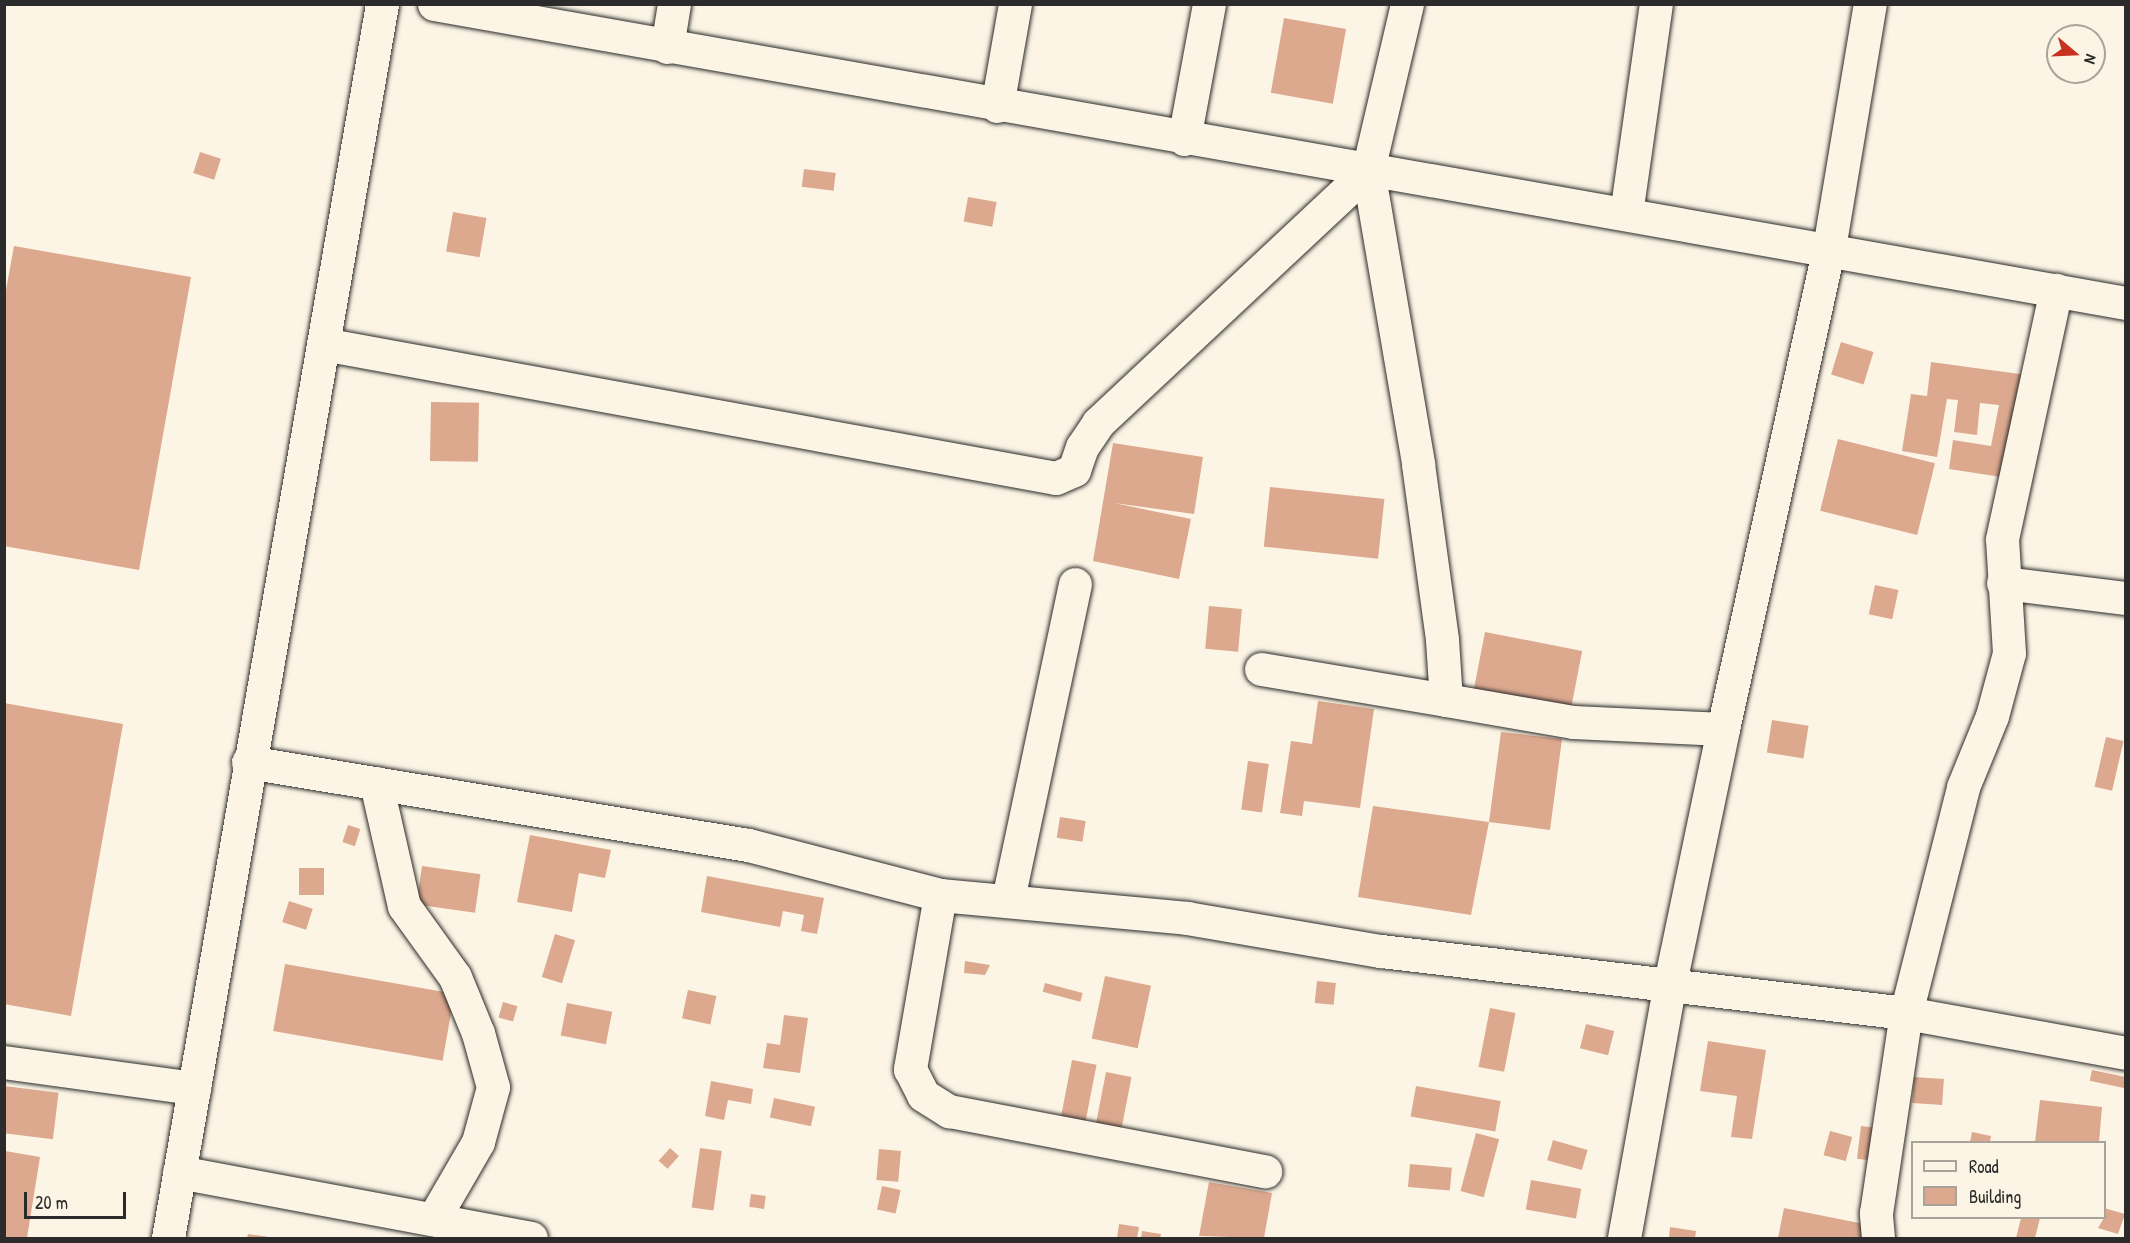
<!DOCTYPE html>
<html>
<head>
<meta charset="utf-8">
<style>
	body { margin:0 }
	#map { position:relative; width:2130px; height:1243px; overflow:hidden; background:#fcf5e5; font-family:"Patrick Hand",sans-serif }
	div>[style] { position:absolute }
	.building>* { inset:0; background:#dca98f; transform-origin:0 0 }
	.roads { filter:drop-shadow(0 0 2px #2b2b2b) drop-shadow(0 0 2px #2b2b2b) }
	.minor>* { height:33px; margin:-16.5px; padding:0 16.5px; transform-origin:16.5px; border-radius:16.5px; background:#fcf5e5 }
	span { translate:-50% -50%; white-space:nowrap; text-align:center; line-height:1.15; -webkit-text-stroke:5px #fcf5e5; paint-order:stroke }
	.frame { position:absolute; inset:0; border:6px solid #2b2b2b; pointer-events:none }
	.legend { position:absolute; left:1911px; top:1141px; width:195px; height:78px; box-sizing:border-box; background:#fcf5e5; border:2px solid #a8a49b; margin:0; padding:8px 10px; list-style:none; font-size:18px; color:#2b2b2b }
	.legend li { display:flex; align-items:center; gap:12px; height:30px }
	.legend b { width:30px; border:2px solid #a8a49b }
	.north { position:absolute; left:2046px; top:24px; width:60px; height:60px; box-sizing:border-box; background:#fcf5e5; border:2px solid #a8a49b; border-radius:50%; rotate:109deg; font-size:16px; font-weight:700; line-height:24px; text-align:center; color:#2b2b2b }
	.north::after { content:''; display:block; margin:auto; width:21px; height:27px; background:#c8321e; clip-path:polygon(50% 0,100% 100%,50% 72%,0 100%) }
	.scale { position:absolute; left:24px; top:1192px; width:102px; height:27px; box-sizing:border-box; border:3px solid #2b2b2b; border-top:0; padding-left:8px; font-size:18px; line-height:21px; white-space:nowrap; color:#2b2b2b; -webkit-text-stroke:4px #fcf5e5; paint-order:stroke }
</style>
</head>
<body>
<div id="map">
	<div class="building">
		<i style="left:1284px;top:18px;width:63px;height:76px;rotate:10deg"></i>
		<i style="left:200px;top:152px;width:22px;height:22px;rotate:18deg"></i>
		<i style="left:804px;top:169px;width:32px;height:18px;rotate:7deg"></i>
		<i style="left:968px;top:197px;width:29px;height:25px;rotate:10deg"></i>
		<i style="left:453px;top:212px;width:34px;height:40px;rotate:10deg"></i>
		<i style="clip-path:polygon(14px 246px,191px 277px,139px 570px,4px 546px,4px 301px)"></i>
		<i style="left:1841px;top:342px;width:34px;height:34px;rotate:17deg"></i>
		<i style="clip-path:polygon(1931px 362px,2027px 375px,2008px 478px,1949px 469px,1953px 440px,1991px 446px,1999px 405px,1980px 403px,1977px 435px,1954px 432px,1958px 400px,1947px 399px,1937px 457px,1902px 451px,1911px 394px,1927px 396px)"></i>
		<i style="left:431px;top:402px;width:48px;height:59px;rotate:1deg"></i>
		<i style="left:1838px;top:439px;width:100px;height:74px;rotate:14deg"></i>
		<i style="clip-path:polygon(1113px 443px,1203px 457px,1194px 514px,1114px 503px,1191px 519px,1179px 579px,1093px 561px)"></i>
		<i style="left:1270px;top:487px;width:115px;height:60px;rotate:6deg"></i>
		<i style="left:1875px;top:585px;width:24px;height:30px;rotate:12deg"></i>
		<i style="left:1209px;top:606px;width:33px;height:43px;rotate:5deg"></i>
		<i style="left:1485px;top:632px;width:99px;height:65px;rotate:11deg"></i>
		<i style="clip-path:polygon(1318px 701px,1374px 709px,1360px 808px,1304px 801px,1302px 816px,1280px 813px,1291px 741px,1312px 744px)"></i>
		<i style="clip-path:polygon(4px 703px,123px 724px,71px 1016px,4px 1004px)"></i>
		<i style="left:1772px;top:720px;width:37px;height:33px;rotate:9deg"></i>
		<i style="clip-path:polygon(1501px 732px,1562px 739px,1550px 830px,1489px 822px,1471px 915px,1358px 897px,1373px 806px,1489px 822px)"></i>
		<i style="left:2106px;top:737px;width:18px;height:51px;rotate:13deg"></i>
		<i style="left:1248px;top:761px;width:21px;height:49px;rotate:8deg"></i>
		<i style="left:1060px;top:817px;width:26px;height:21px;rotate:9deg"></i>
		<i style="left:348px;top:825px;width:13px;height:18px;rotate:18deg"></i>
		<i style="clip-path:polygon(530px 835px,611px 850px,605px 878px,579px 873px,572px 912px,517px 902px)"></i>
		<i style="left:422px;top:866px;width:59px;height:39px;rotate:8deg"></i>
		<i style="left:299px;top:868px;width:25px;height:27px"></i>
		<i style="clip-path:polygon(707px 876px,824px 898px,817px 934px,801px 931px,804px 915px,783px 911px,780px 927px,701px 912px)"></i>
		<i style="left:289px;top:901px;width:25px;height:22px;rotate:18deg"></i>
		<i style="left:555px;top:934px;width:21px;height:45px;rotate:17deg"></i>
		<i style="clip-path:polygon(965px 961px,990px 965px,985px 975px,964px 973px)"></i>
		<i style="left:285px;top:964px;width:172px;height:68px;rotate:10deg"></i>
		<i style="left:1105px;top:976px;width:47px;height:64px;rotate:12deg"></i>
		<i style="left:1317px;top:981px;width:19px;height:22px;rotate:6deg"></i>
		<i style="left:1045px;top:983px;width:39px;height:9px;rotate:15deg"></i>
		<i style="left:688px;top:990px;width:29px;height:29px;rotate:12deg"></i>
		<i style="left:503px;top:1002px;width:15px;height:16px;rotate:16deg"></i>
		<i style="left:567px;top:1003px;width:46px;height:33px;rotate:11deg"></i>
		<i style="left:1490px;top:1008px;width:26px;height:60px;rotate:11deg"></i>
		<i style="clip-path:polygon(784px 1015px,808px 1018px,800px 1073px,763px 1068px,767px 1043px,780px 1045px)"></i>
		<i style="left:1586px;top:1024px;width:29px;height:25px;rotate:14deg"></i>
		<i style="clip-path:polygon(1708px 1041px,1766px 1050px,1752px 1139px,1731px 1137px,1737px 1096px,1700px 1091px)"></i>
		<i style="left:1072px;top:1060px;width:25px;height:57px;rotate:11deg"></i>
		<i style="left:2092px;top:1070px;width:35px;height:11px;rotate:12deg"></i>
		<i style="left:1106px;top:1072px;width:26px;height:59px;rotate:11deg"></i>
		<i style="left:1914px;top:1077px;width:30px;height:26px;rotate:4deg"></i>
		<i style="clip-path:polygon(711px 1081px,753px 1089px,751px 1104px,728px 1100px,724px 1120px,705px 1116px)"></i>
		<i style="left:4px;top:1086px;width:55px;height:47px;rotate:7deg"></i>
		<i style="left:1416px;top:1086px;width:86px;height:31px;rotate:10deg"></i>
		<i style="left:774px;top:1098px;width:42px;height:20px;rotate:12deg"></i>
		<i style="clip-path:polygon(2040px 1100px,2102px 1107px,2099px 1142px,2035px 1142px)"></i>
		<i style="left:1861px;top:1126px;width:17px;height:33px;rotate:7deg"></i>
		<i style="left:1830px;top:1131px;width:23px;height:25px;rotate:15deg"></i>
		<i style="clip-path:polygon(1972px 1132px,1991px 1136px,1990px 1142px,1970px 1142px)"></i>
		<i style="left:1476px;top:1133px;width:24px;height:60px;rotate:15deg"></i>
		<i style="left:1553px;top:1140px;width:36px;height:21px;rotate:16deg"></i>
		<i style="left:670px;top:1148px;width:12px;height:17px;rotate:42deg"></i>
		<i style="left:700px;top:1148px;width:22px;height:60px;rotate:8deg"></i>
		<i style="left:879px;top:1149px;width:22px;height:31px;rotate:5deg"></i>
		<i style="clip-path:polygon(5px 1151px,40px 1157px,27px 1238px,5px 1238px)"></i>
		<i style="left:1410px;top:1164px;width:42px;height:23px;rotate:5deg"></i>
		<i style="left:1531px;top:1180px;width:51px;height:30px;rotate:10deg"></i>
		<i style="clip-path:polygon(1209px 1182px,1272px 1193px,1264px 1238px,1199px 1236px)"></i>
		<i style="left:882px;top:1186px;width:19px;height:24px;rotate:12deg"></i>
		<i style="left:751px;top:1194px;width:15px;height:13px;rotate:8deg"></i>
		<i style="clip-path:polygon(1784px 1208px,1874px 1226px,1871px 1238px,1778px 1238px)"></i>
		<i style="clip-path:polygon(2104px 1208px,2125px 1214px,2118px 1234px,2098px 1228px,2104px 1218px)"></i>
		<i style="clip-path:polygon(2021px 1218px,2040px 1218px,2035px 1238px,2016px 1238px)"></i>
		<i style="clip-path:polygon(1119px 1224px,1139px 1227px,1137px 1238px,1117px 1238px)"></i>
		<i style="clip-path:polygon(1670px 1227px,1696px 1231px,1695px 1238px,1669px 1238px)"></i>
		<i style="clip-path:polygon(1142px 1231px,1161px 1234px,1160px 1238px,1141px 1238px)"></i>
		<i style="clip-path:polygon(248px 1234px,269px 1237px,269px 1238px,247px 1238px)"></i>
	</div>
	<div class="roads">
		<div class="minor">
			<i style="left:434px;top:4px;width:1718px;rotate:10.02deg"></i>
			<i style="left:1407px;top:4px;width:171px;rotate:103.2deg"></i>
			<i style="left:1368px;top:170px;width:298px;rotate:80.3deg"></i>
			<i style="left:1418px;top:464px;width:178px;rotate:82.2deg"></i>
			<i style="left:1442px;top:640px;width:60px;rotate:86.2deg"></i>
			<i style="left:1446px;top:700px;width:129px;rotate:9.8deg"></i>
			<i style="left:1573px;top:722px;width:150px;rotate:2.7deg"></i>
			<i style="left:667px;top:47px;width:44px;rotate:-80.8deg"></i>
			<i style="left:997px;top:106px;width:104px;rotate:-80deg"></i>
			<i style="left:1184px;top:139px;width:137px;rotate:-79.5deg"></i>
			<i style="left:1626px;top:214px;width:212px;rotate:-81.9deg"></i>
			<i style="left:323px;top:344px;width:745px;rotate:10.36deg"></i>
			<i style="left:1056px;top:478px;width:20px;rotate:-24deg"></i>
			<i style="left:1074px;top:470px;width:24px;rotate:-71deg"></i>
			<i style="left:1082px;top:447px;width:29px;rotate:-56deg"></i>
			<i style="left:1098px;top:423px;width:370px;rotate:-43.1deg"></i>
			<i style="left:2003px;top:583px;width:124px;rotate:7deg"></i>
			<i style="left:1261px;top:669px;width:188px;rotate:9.5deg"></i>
			<i style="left:248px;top:762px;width:507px;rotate:9.43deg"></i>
			<i style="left:748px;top:845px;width:198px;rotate:14.6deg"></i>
			<i style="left:940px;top:895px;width:248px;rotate:5.3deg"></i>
			<i style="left:1187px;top:918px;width:197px;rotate:9.7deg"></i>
			<i style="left:1381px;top:951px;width:529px;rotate:6.74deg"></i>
			<i style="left:1906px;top:1013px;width:224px;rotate:10.3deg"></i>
			<i style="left:376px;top:783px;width:126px;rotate:77.2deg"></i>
			<i style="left:404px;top:906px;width:87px;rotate:54.3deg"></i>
			<i style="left:455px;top:977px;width:61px;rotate:67.7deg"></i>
			<i style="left:478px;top:1033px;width:56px;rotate:74.5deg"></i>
			<i style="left:493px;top:1087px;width:57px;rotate:105.3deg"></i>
			<i style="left:478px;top:1142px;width:88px;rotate:120.1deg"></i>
			<i style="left:940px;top:895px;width:177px;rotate:99.8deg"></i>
			<i style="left:910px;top:1069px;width:29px;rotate:63deg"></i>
			<i style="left:923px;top:1095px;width:31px;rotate:32deg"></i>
			<i style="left:949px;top:1111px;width:322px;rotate:10.8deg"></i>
			<i style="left:1008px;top:899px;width:322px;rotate:-78deg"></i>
			<i style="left:4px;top:1062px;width:192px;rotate:7.8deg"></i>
			<i style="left:179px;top:1172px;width:358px;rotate:10.6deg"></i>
			<i style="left:168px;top:1238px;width:1252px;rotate:-80.16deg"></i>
			<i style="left:1624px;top:1238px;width:259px;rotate:-79.8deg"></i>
			<i style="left:1670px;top:983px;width:259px;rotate:-78.2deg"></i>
			<i style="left:1723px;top:729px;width:493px;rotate:-77.6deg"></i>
			<i style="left:1829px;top:248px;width:247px;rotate:-80.5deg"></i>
			<i style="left:1878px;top:1238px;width:25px;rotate:-95deg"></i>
			<i style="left:1876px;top:1213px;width:202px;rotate:-81.5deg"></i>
			<i style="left:1906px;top:1013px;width:233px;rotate:-75.8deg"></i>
			<i style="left:1963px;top:787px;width:77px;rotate:-67.8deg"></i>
			<i style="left:1992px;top:716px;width:65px;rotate:-74.9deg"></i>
			<i style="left:2009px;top:653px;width:114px;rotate:-93.5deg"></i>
			<i style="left:2002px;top:539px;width:255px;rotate:-77.8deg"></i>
		</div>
	</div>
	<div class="frame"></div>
	<ul class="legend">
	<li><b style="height:8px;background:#fcf5e5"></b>Road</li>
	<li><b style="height:16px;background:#dca98f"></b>Building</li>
	</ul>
	<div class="north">N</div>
	<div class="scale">20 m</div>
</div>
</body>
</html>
